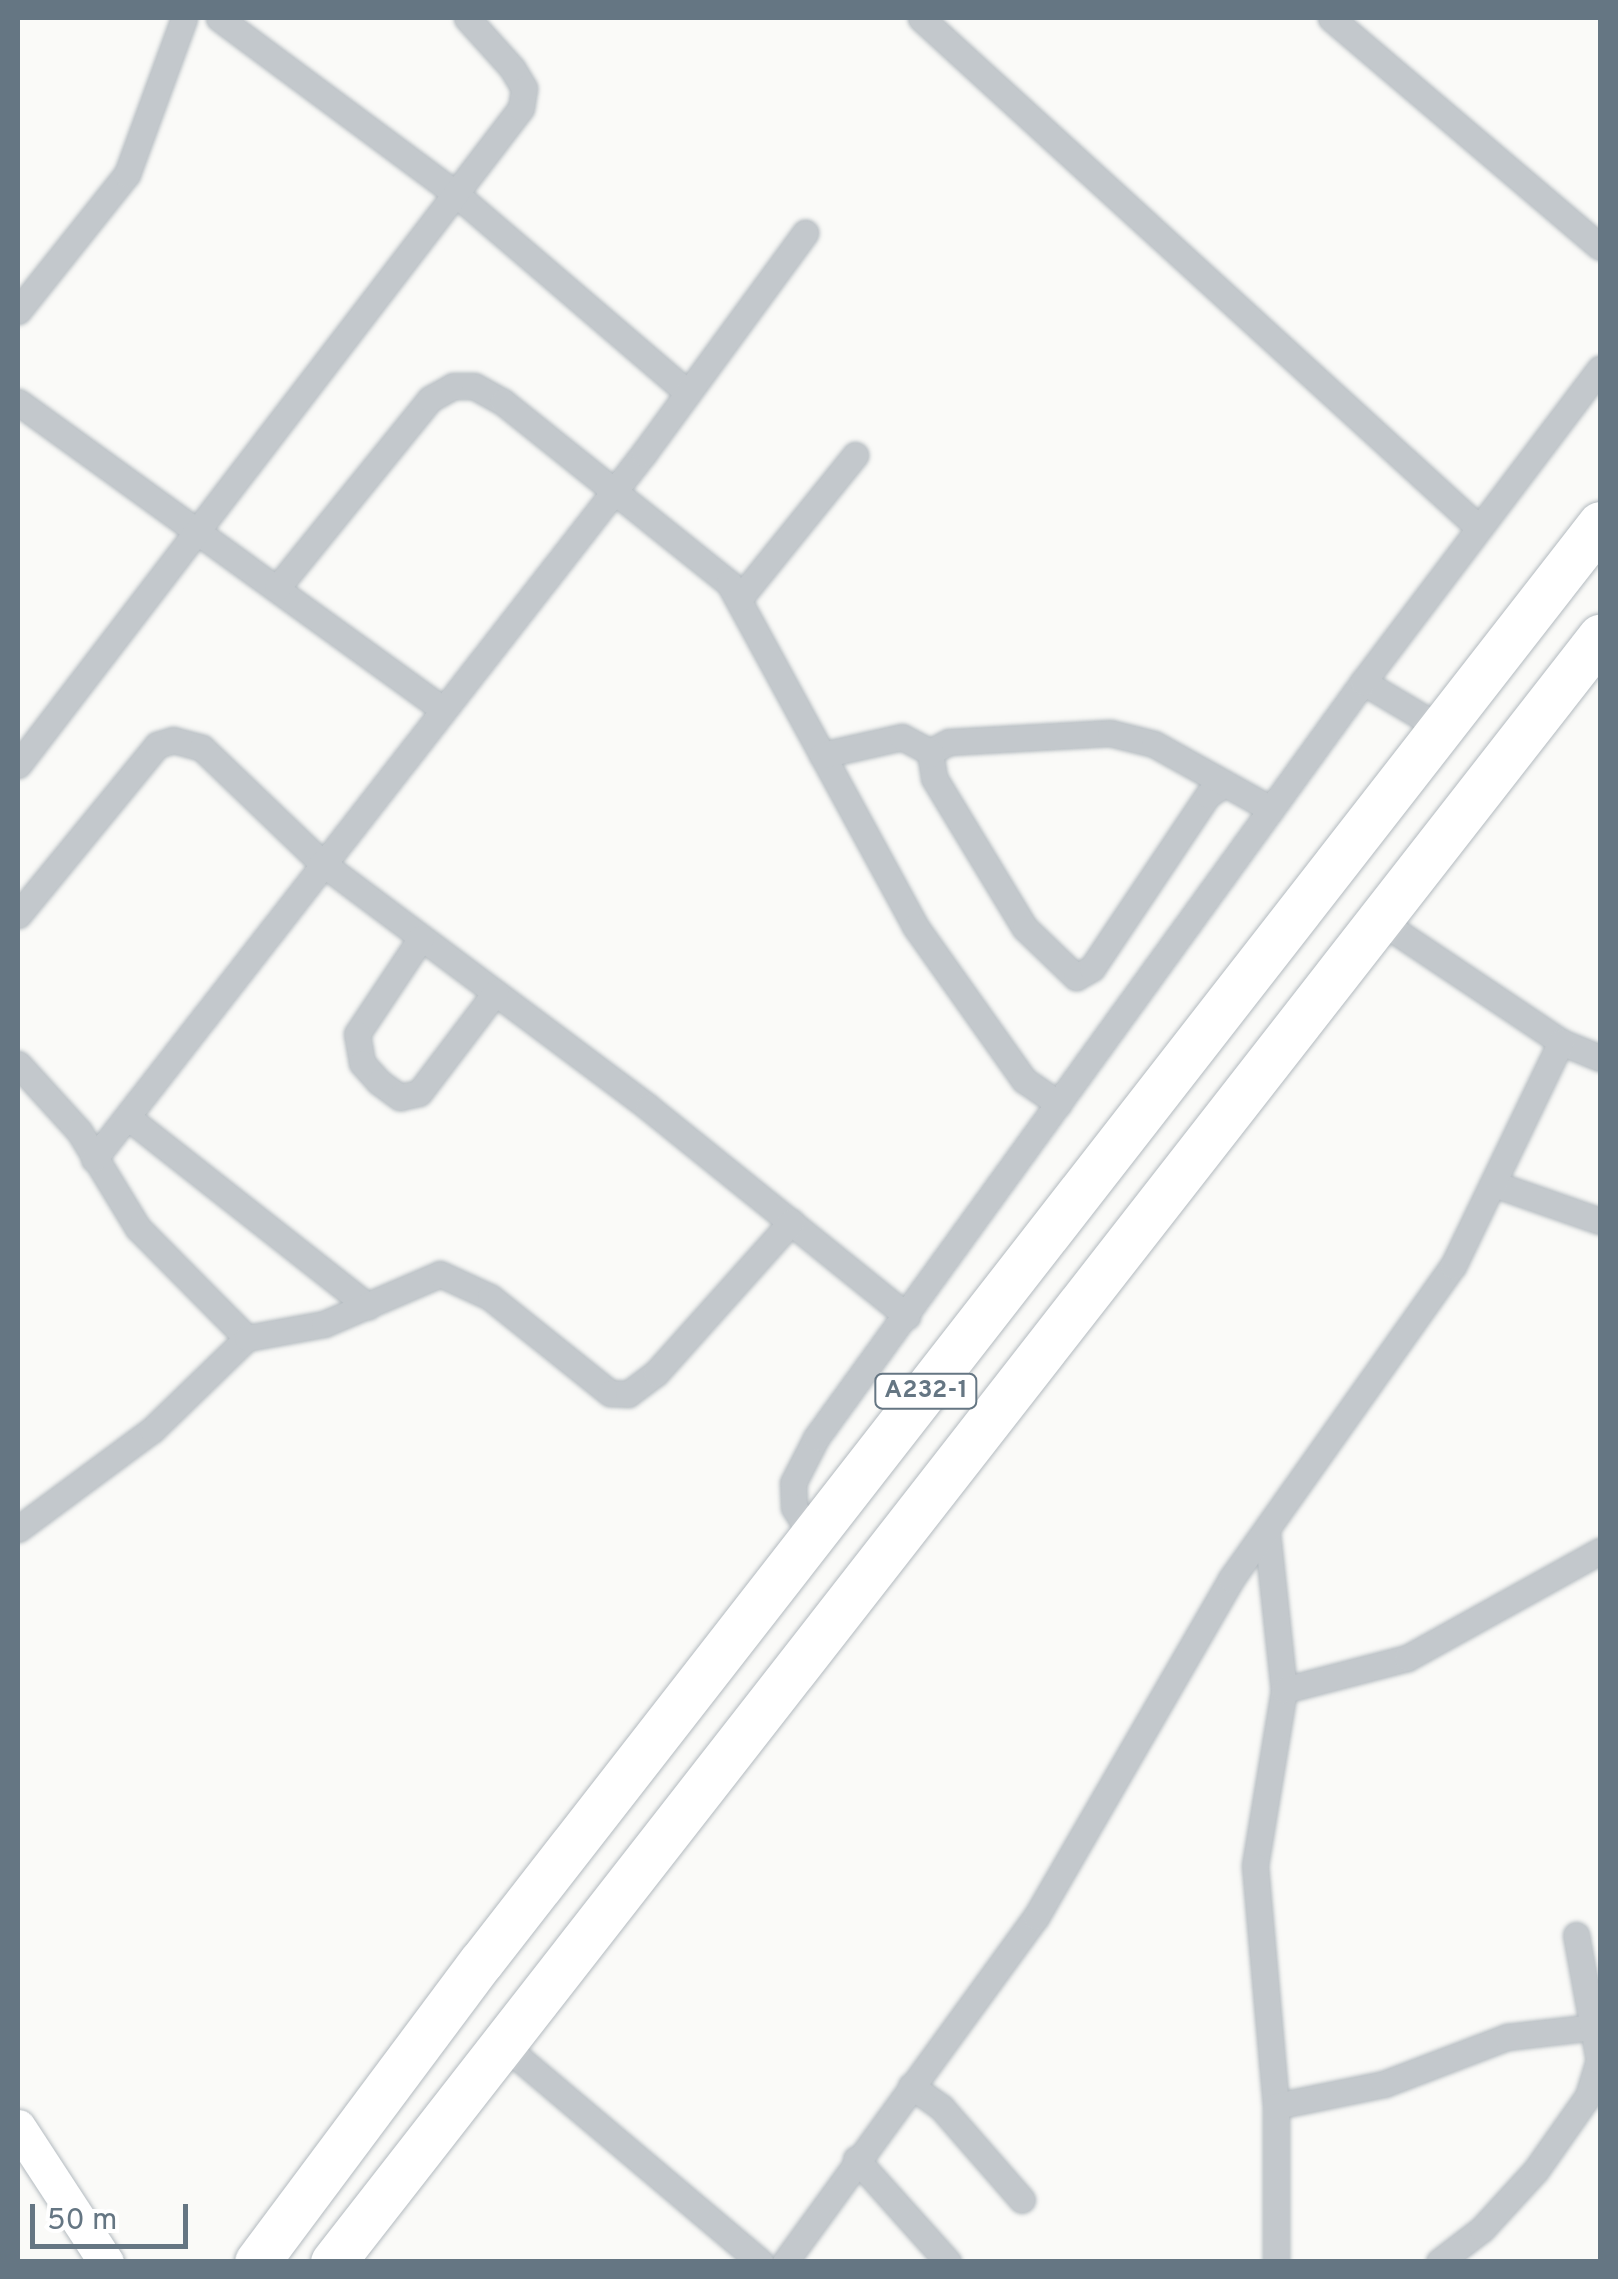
<!DOCTYPE html>
<html>
<head>
<meta charset="utf-8">
<style>
	body { margin:0 }
	#map { position:relative; width:1618px; height:2279px; overflow:hidden; background:#fafaf8; font-family:Overpass,sans-serif }
	div>[style] { position:absolute }
	.roads { filter:drop-shadow(0 0 2px #b3babf) drop-shadow(0 0 2px #b3babf) }
	.street>* { height:25px; margin:-12.5px; padding:0 12.5px; transform-origin:12.5px; border-radius:12.5px; background:#c3c8cc }
	.secondary>* { height:35px; margin:-17.5px; padding:0 17.5px; transform-origin:17.5px; border-radius:17.5px; background:#fff }
	.highway>* { height:45px; margin:-22.5px; padding:0 22.5px; transform-origin:22.5px; border-radius:22.5px; background:#fff }
	span { translate:-50% -50%; white-space:nowrap; text-align:center; line-height:1.15; -webkit-text-stroke:10px #fff; paint-order:stroke }
	.shield-label span { padding:2px 8px; background:#fff; border:2px solid; border-radius:8px; -webkit-text-stroke-width:0 }
	.shield-label { font-size:25px; color:#657683; font-weight:700 }
	.frame { position:absolute; inset:0; border:20px solid #657683; pointer-events:none }
	.scale { position:absolute; left:30px; top:2204px; width:158px; height:45px; box-sizing:border-box; border:5px solid #657683; border-top:0; padding-left:12px; font-size:30px; line-height:35px; white-space:nowrap; color:#657683; -webkit-text-stroke:8px #fff; paint-order:stroke }
</style>
</head>
<body>
<div id="map">
	<div class="roads">
		<div class="street">
			<i style="left:219px;top:18px;width:297px;rotate:36.6deg"></i>
			<i style="left:457px;top:195px;width:303px;rotate:40.6deg"></i>
			<i style="left:921px;top:18px;width:755px;rotate:42.42deg"></i>
			<i style="left:1331px;top:18px;width:353px;rotate:40.4deg"></i>
			<i style="left:18px;top:311px;width:175px;rotate:-51.5deg"></i>
			<i style="left:127px;top:174px;width:166px;rotate:-69.9deg"></i>
			<i style="left:18px;top:402px;width:522px;rotate:35.88deg"></i>
			<i style="left:277px;top:588px;width:243px;rotate:-51deg"></i>
			<i style="left:430px;top:399px;width:26px;rotate:-29deg"></i>
			<i style="left:453px;top:386px;width:21px"></i>
			<i style="left:474px;top:386px;width:33px;rotate:29deg"></i>
			<i style="left:503px;top:402px;width:290px;rotate:38.7deg"></i>
			<i style="left:729px;top:583px;width:390px;rotate:61.5deg"></i>
			<i style="left:915px;top:926px;width:189px;rotate:54.7deg"></i>
			<i style="left:1024px;top:1080px;width:42px;rotate:34.4deg"></i>
			<i style="left:739px;top:599px;width:185px;rotate:-51.1deg"></i>
			<i style="left:1363px;top:682px;width:94px;rotate:30.7deg"></i>
			<i style="left:930px;top:752px;width:26px;rotate:81deg"></i>
			<i style="left:934px;top:778px;width:175px;rotate:58.8deg"></i>
			<i style="left:1025px;top:928px;width:71px;rotate:43.9deg"></i>
			<i style="left:1076px;top:977px;width:18px;rotate:-29deg"></i>
			<i style="left:1092px;top:968px;width:208px;rotate:-56.2deg"></i>
			<i style="left:1208px;top:795px;width:18px;rotate:-34deg"></i>
			<i style="left:930px;top:752px;width:21px;rotate:-28deg"></i>
			<i style="left:949px;top:742px;width:161px;rotate:-3.2deg"></i>
			<i style="left:1110px;top:733px;width:45px;rotate:14deg"></i>
			<i style="left:1154px;top:744px;width:134px;rotate:29.1deg"></i>
			<i style="left:822px;top:755px;width:82px;rotate:-12.7deg"></i>
			<i style="left:902px;top:737px;width:32px;rotate:28deg"></i>
			<i style="left:18px;top:765px;width:827px;rotate:-52.56deg"></i>
			<i style="left:521px;top:108px;width:20px;rotate:-81deg"></i>
			<i style="left:524px;top:88px;width:23px;rotate:-121deg"></i>
			<i style="left:512px;top:68px;width:67px;rotate:-132deg"></i>
			<i style="left:18px;top:915px;width:220px;rotate:-50.7deg"></i>
			<i style="left:157px;top:745px;width:17px;rotate:-17deg"></i>
			<i style="left:173px;top:740px;width:30px;rotate:15deg"></i>
			<i style="left:202px;top:748px;width:166px;rotate:43.8deg"></i>
			<i style="left:322px;top:863px;width:407px;rotate:36.8deg"></i>
			<i style="left:648px;top:1107px;width:333px;rotate:38.9deg"></i>
			<i style="left:1379px;top:920px;width:219px;rotate:33.8deg"></i>
			<i style="left:1561px;top:1042px;width:42px;rotate:22.3deg"></i>
			<i style="left:421px;top:938px;width:115px;rotate:123.7deg"></i>
			<i style="left:357px;top:1034px;width:29px;rotate:80deg"></i>
			<i style="left:362px;top:1063px;width:25px;rotate:48deg"></i>
			<i style="left:379px;top:1082px;width:26px;rotate:36deg"></i>
			<i style="left:400px;top:1097px;width:19px;rotate:-12deg"></i>
			<i style="left:419px;top:1093px;width:126px;rotate:-52.8deg"></i>
			<i style="left:18px;top:1064px;width:91px;rotate:47.7deg"></i>
			<i style="left:79px;top:1131px;width:114px;rotate:58.7deg"></i>
			<i style="left:138px;top:1228px;width:155px;rotate:45.3deg"></i>
			<i style="left:130px;top:1119px;width:303px;rotate:38.2deg"></i>
			<i style="left:94px;top:1159px;width:895px;rotate:-52.08deg"></i>
			<i style="left:644px;top:453px;width:273px;rotate:-53.8deg"></i>
			<i style="left:1497px;top:1185px;width:109px;rotate:19.3deg"></i>
			<i style="left:18px;top:1529px;width:167px;rotate:-36.5deg"></i>
			<i style="left:152px;top:1430px;width:132px;rotate:-44.1deg"></i>
			<i style="left:247px;top:1338px;width:78px;rotate:-10.3deg"></i>
			<i style="left:324px;top:1324px;width:126px;rotate:-23.3deg"></i>
			<i style="left:440px;top:1274px;width:55px;rotate:24.7deg"></i>
			<i style="left:490px;top:1297px;width:154px;rotate:38.7deg"></i>
			<i style="left:610px;top:1393px;width:18px;rotate:3deg"></i>
			<i style="left:628px;top:1394px;width:35px;rotate:-37deg"></i>
			<i style="left:656px;top:1373px;width:203px;rotate:-48.2deg"></i>
			<i style="left:1267px;top:1532px;width:159px;rotate:83.9deg"></i>
			<i style="left:1284px;top:1690px;width:178px;rotate:99.4deg"></i>
			<i style="left:1255px;top:1866px;width:241px;rotate:85deg"></i>
			<i style="left:1276px;top:2106px;width:156px;rotate:90deg"></i>
			<i style="left:812px;top:1536px;width:34px;rotate:-122deg"></i>
			<i style="left:794px;top:1507px;width:24px;rotate:-92deg"></i>
			<i style="left:793px;top:1483px;width:51px;rotate:-62.9deg"></i>
			<i style="left:816px;top:1438px;width:933px;rotate:-54.11deg"></i>
			<i style="left:1363px;top:682px;width:393px;rotate:-52.9deg"></i>
			<i style="left:1284px;top:1690px;width:127px;rotate:-14.6deg"></i>
			<i style="left:1407px;top:1658px;width:221px;rotate:-29deg"></i>
			<i style="left:500px;top:2042px;width:341px;rotate:40.2deg"></i>
			<i style="left:911px;top:2086px;width:37px;rotate:35deg"></i>
			<i style="left:941px;top:2107px;width:123px;rotate:48.9deg"></i>
			<i style="left:1276px;top:2106px;width:110px;rotate:-11.5deg"></i>
			<i style="left:1384px;top:2084px;width:132px;rotate:-20.9deg"></i>
			<i style="left:1507px;top:2037px;width:87px;rotate:-6.6deg"></i>
			<i style="left:856px;top:2159px;width:138px;rotate:48.2deg"></i>
			<i style="left:785px;top:2262px;width:427px;rotate:-54deg"></i>
			<i style="left:1036px;top:1917px;width:390px;rotate:-60deg"></i>
			<i style="left:1231px;top:1579px;width:384px;rotate:-54.7deg"></i>
			<i style="left:1453px;top:1266px;width:249px;rotate:-64.3deg"></i>
			<i style="left:1439px;top:2262px;width:54px;rotate:-37.5deg"></i>
			<i style="left:1482px;top:2229px;width:80px;rotate:-47.5deg"></i>
			<i style="left:1536px;top:2170px;width:90px;rotate:-54.9deg"></i>
			<i style="left:1588px;top:2096px;width:37px;rotate:-73deg"></i>
			<i style="left:1599px;top:2061px;width:128px;rotate:-100.3deg"></i>
		</div>
		<div class="secondary">
			<i style="left:18px;top:2127px;width:161px;rotate:56.9deg"></i>
		</div>
		<div class="highway">
			<i style="left:257px;top:2262px;width:374px;rotate:-53.3deg"></i>
			<i style="left:481px;top:1962px;width:1822px;rotate:-52.11deg"></i>
			<i style="left:333px;top:2262px;width:2061px;rotate:-52.06deg"></i>
		</div>
	</div>
	<div class="shield-label">
		<span style="left:926px;top:1391px">A232-1</span>
	</div>
	<div class="frame"></div>
	<div class="scale">50 m</div>
</div>
</body>
</html>
